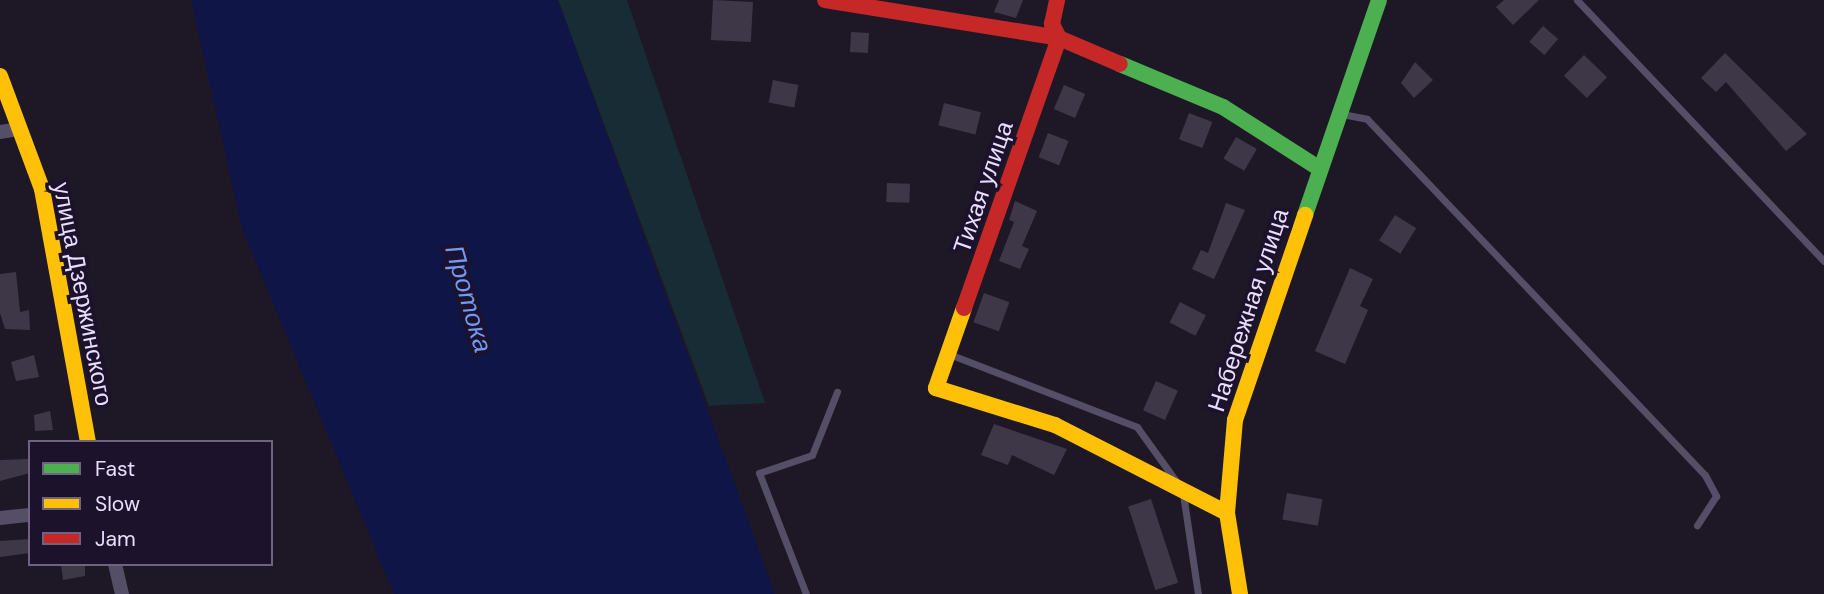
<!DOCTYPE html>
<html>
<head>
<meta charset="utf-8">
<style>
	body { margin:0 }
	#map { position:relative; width:1824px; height:594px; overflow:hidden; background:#1e1826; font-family:"DM Sans",sans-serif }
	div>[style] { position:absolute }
	.green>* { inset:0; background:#172c34 }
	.water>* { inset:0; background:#0f1547 }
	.building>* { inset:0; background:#3e3747; transform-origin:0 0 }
	.lane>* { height:7px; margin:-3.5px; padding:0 3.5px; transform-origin:3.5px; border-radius:3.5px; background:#544e66 }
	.street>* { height:14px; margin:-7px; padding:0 7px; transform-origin:7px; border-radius:7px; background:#544e66 }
	.fast>* { height:16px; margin:-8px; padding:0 8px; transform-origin:8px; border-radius:8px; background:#4caf50 }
	.slow>* { height:16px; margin:-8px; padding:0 8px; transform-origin:8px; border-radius:8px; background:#ffc107 }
	.jam>* { height:16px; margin:-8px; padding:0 8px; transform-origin:8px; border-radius:8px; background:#c62828 }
	span { translate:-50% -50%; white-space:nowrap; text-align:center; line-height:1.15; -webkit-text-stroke:7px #1d122c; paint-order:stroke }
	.street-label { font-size:24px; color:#e9defe }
	.water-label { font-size:26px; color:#7099fa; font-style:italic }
	.legend { position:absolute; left:28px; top:440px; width:245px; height:126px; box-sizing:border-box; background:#1d122c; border:2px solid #6f6480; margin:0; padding:9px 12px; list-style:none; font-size:21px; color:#e9defe }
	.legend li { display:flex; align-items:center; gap:14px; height:35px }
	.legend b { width:35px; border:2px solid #6f6480 }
</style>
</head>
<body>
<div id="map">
	<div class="green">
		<i style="clip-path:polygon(558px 0,627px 0,765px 403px,709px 406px)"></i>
	</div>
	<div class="water">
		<i style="clip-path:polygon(191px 0,558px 0,775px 594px,394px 594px,242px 229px)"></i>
	</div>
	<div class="building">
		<i style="left:713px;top:0;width:40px;height:40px;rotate:3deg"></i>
		<i style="clip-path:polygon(999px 0,1023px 0,1016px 18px,994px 12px)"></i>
		<i style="clip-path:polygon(1504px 0,1539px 0,1513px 25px,1496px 7px)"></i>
		<i style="left:1543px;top:26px;width:20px;height:21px;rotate:41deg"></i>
		<i style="left:851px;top:32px;width:18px;height:20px;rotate:3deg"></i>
		<i style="clip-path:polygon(1725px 53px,1807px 134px,1786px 151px,1726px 82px,1716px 92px,1701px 78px)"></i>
		<i style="left:1584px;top:55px;width:32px;height:29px;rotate:44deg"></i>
		<i style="clip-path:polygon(1415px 62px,1433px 80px,1414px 98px,1401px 83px)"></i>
		<i style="left:773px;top:80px;width:26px;height:23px;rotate:11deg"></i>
		<i style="left:1064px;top:85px;width:23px;height:26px;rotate:23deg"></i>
		<i style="left:944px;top:103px;width:38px;height:23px;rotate:14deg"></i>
		<i style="left:1189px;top:113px;width:25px;height:28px;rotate:21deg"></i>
		<i style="left:1048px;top:133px;width:22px;height:26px;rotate:21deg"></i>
		<i style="left:1236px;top:137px;width:24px;height:25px;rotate:30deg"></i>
		<i style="left:887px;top:183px;width:23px;height:19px;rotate:2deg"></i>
		<i style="clip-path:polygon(1015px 201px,1037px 211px,1022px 246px,1029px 249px,1020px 269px,999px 261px,1014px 222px,1009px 220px)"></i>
		<i style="clip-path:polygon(1226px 203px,1245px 210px,1214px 279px,1192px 269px,1201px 250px,1208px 253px)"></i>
		<i style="left:1395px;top:215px;width:25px;height:30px;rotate:32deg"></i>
		<i style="clip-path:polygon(1350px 268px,1373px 279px,1360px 306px,1368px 310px,1345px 364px,1315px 351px)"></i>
		<i style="clip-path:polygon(16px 272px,20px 312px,29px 310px,30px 330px,5px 329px,0 313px,0 274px)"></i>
		<i style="left:984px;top:293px;width:27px;height:31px;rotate:20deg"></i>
		<i style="left:1180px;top:302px;width:29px;height:23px;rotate:27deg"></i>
		<i style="clip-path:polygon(34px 355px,39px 377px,16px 381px,11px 362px)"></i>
		<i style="left:1156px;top:381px;width:24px;height:32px;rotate:24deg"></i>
		<i style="clip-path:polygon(50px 411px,53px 430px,35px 431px,34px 415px)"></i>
		<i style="clip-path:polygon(994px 424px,1067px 449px,1054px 475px,1012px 455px,1008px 465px,981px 455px)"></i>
		<i style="clip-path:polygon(30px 459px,30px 473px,0 481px,0 460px)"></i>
		<i style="left:1287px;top:493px;width:36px;height:27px;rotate:10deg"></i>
		<i style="left:1151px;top:499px;width:88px;height:24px;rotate:72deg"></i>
		<i style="clip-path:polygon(30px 539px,30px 553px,0 557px,0 541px)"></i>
		<i style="clip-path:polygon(61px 564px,85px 564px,85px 576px,63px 580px)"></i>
	</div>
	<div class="lane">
		<i style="left:1577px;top:0;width:359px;rotate:46.6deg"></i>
		<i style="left:1342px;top:114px;width:25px;rotate:11deg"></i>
		<i style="left:1367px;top:119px;width:491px;rotate:46.5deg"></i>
		<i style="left:1705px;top:475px;width:24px;rotate:62deg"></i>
		<i style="left:1716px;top:496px;width:35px;rotate:123deg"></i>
		<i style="left:949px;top:354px;width:202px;rotate:21.2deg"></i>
		<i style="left:1137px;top:427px;width:67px;rotate:54.2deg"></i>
		<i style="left:1183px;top:494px;width:101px;rotate:81.5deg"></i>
		<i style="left:806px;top:594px;width:130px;rotate:-111.2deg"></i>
		<i style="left:759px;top:473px;width:56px;rotate:-18.8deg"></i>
		<i style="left:812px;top:455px;width:68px;rotate:-68.4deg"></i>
	</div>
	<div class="street">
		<i style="left:0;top:132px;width:18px;rotate:-9deg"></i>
		<i style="left:0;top:518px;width:30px;rotate:-6deg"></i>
		<i style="left:115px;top:564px;width:31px;rotate:77deg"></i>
	</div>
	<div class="fast">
		<i style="left:1120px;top:64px;width:112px;rotate:22.7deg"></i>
		<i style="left:1223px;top:107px;width:112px;rotate:32.6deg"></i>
		<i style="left:1305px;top:215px;width:227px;rotate:-71deg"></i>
	</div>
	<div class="slow">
		<i style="left:0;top:76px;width:121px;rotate:69.6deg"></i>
		<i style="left:42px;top:189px;width:257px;rotate:79.7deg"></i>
		<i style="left:964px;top:308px;width:85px;rotate:109.3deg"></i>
		<i style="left:936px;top:388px;width:125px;rotate:17.3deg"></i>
		<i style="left:1055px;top:425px;width:193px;rotate:27.1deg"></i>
		<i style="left:1240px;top:594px;width:82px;rotate:-99.1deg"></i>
		<i style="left:1227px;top:513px;width:93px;rotate:-85.1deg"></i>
		<i style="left:1235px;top:420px;width:217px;rotate:-71.1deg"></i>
	</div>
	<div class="jam">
		<i style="left:825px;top:0;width:237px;rotate:9.2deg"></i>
		<i style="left:1059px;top:38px;width:66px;rotate:23.1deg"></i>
		<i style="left:964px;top:308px;width:286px;rotate:-70.6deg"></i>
		<i style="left:1059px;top:38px;width:16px;rotate:-117deg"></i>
		<i style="left:1052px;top:24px;width:25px;rotate:-78deg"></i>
	</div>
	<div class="street-label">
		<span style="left:983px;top:187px;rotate:-71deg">Тихая улица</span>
		<span style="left:83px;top:294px;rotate:79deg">улица Дзержинского</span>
		<span style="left:1248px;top:310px;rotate:-72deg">Набережная улица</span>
	</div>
	<div class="water-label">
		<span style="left:468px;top:299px;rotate:74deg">Протока</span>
	</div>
	<ul class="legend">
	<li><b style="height:9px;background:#4caf50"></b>Fast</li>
	<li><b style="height:9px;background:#ffc107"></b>Slow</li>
	<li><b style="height:9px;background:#c62828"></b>Jam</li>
	</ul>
</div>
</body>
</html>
